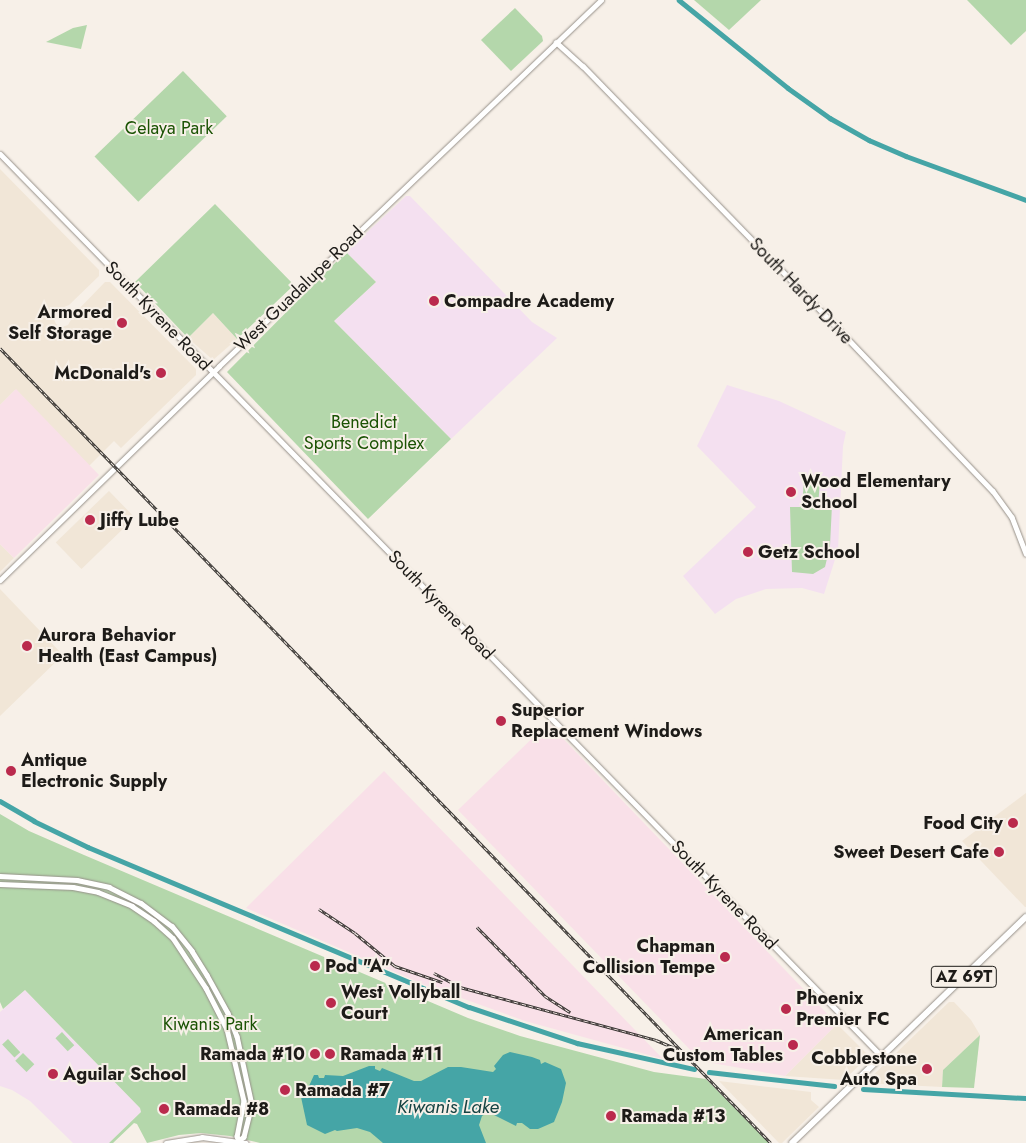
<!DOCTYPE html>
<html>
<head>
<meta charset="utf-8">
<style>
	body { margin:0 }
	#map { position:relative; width:1026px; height:1143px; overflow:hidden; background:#f7f0e8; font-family:Jost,sans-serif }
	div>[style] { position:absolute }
	.built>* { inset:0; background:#f1e6d7; transform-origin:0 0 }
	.industrial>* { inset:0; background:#f9e0e8 }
	.education>* { inset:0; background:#f4e0f0 }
	.green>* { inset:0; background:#b4d7ab; transform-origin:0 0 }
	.water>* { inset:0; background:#45a5a6 }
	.canal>* { height:4.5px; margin:-2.25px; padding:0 2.25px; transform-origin:2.25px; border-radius:2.25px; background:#45a5a6 }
	.roads { filter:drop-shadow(0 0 1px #969089) drop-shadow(0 0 1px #969089) }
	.tertiary>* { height:4.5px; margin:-2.25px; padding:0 2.25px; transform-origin:2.25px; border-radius:2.25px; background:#fff }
	.secondary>* { height:5px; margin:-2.5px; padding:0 2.5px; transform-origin:2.5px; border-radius:2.5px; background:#fff }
	.primary>* { height:5.5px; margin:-2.75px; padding:0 2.75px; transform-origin:2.75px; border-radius:2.75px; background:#fff }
	.rail>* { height:3px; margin-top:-1.5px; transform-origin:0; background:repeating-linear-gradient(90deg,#f7f0e8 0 4px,#363330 0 8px); box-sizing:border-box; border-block:1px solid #363330 }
	.dots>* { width:14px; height:14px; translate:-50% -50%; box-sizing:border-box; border:2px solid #f7f0e8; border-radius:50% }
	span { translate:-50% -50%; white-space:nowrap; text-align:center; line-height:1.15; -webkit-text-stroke:4px #f7f0e8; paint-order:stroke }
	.shield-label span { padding:1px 4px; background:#f7f0e8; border:1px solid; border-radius:4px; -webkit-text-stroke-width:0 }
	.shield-label { font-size:16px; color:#1d1b18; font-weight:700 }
	.park-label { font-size:18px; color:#1b5304 }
	.street-label { font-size:18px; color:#1d1b18 }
	.poi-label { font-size:18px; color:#1d1b18; font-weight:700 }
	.left { translate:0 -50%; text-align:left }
	.right { translate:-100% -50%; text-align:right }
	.water-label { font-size:19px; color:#164343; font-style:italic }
</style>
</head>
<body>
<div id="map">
	<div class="built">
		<i style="clip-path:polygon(0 169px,99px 270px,99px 276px,69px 305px,55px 311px,53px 317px,56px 324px,62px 327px,68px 325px,75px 313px,105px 282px,110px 282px,196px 369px,196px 375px,121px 448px,114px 441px,89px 466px,15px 390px,0 405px)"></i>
		<i style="clip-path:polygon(213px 313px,237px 339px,213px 360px,188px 338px)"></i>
		<i style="left:109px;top:491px;width:37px;height:74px;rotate:46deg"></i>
		<i style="clip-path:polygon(0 544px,14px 558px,0 572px)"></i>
		<i style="clip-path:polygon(0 589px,63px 655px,0 716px)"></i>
		<i style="clip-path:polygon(1026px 793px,1026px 907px,1025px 907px,962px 841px)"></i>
		<i style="clip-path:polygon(949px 1002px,954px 1002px,971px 1020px,980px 1035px,943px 1070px,942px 1087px,865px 1083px)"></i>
		<i style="clip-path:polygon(837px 1024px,869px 1056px,844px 1080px,785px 1076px)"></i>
		<i style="clip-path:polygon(719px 1081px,811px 1092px,811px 1100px,819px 1107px,782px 1143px,779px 1143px)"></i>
	</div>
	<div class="industrial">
		<i style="clip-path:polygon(16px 389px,99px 475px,14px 558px,0 544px,0 405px)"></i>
		<i style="clip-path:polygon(548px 723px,837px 1024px,785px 1076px,701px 1061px,458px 810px)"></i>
		<i style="clip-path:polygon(384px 771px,495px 885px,663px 1059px,525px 1021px,425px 985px,246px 908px)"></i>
	</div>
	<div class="education">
		<i style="clip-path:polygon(406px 196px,410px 196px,532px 322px,557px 338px,451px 439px,334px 321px,376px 282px,346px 252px)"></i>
		<i style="clip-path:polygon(727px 385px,779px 401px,846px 432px,843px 446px,838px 550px,824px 594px,802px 588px,766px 589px,736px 599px,715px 614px,683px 576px,756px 507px,697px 446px)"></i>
		<i style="clip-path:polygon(25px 990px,140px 1108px,141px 1112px,109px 1143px,73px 1143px,30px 1101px,12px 1090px,0 1086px,0 1012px)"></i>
	</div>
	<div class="green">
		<i style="clip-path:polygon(694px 0,761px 0,729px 30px)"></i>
		<i style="clip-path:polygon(967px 0,1026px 0,1026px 31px,1011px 45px)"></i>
		<i style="clip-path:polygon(515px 8px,542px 36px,543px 41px,511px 71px,481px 40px)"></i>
		<i style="clip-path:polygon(87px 25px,81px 49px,46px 42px,73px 28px)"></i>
		<i style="left:183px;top:71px;width:63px;height:123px;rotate:46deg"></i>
		<i style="clip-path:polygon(215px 204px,294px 285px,237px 339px,213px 313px,188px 338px,135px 282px)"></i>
		<i style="clip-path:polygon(346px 252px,376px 282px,334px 321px,451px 439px,368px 519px,227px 372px)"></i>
		<i style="left:804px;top:479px;width:16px;height:20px;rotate:4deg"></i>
		<i style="clip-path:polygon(802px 503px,832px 505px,830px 546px,825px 567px,813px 574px,792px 572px,790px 507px,800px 507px)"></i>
		<i style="clip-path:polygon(0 814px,29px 831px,84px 855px,468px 1018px,520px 1036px,654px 1072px,706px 1079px,769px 1143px,260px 1143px,230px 1136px,201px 1133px,179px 1135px,147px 1143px,137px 1124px,134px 1123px,113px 1143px,109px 1143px,141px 1112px,140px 1108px,25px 990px,3px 1009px,0 1002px)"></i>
		<i style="left:62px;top:1032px;width:18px;height:9px;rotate:47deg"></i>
		<i style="clip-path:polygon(980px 1035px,974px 1088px,942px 1087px,943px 1070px)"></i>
		<i style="left:8px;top:1039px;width:18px;height:8px;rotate:47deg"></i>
		<i style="left:23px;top:1053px;width:16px;height:11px;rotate:45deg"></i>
	</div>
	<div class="water">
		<i style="clip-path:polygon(510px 1052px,532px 1057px,540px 1060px,541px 1064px,545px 1062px,561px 1069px,566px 1083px,562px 1102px,554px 1122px,538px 1129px,530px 1129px,522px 1123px,517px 1123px,516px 1126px,488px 1112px,482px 1116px,479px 1125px,486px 1143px,383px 1143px,370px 1132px,357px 1128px,337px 1131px,335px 1130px,325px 1134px,307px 1125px,301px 1097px,295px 1088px,297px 1085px,304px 1089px,309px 1086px,314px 1075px,318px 1075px,319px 1078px,324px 1078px,325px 1075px,343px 1076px,369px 1066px,375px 1066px,375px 1069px,380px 1071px,382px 1068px,414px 1081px,421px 1081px,448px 1067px,461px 1067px,493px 1072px,496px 1069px,494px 1066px,503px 1055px)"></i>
	</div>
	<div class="canal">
		<i style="left:679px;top:0;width:140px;rotate:38.9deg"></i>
		<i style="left:788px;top:88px;width:52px;rotate:35.5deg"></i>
		<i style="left:830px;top:118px;width:45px;rotate:29.4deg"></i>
		<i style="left:869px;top:140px;width:40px;rotate:23.4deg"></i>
		<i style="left:906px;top:156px;width:128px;rotate:20.1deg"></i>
		<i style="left:0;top:801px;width:39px;rotate:30deg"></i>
		<i style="left:34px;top:821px;width:60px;rotate:25.7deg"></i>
		<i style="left:88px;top:847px;width:413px;rotate:22.8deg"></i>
		<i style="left:469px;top:1007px;width:114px;rotate:18.4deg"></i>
		<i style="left:577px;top:1043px;width:120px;rotate:12.5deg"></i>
		<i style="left:709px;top:1072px;width:126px;rotate:6.4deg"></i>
		<i style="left:863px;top:1089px;width:163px;rotate:3.2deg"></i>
	</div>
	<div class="roads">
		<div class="tertiary">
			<i style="left:556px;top:42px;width:36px;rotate:42deg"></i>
			<i style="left:583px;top:66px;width:354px;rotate:45.8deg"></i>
			<i style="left:830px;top:320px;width:236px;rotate:46.4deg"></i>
			<i style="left:993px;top:491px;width:32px;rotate:54deg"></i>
			<i style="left:1012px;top:517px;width:39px;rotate:69deg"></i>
			<i style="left:0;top:876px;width:77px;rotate:3deg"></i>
			<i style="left:77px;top:880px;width:33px;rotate:12deg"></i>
			<i style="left:109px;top:887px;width:36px;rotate:27deg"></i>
			<i style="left:141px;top:903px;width:39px;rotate:37deg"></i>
			<i style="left:172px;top:926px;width:32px;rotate:51deg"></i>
			<i style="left:192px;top:951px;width:28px;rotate:58deg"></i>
			<i style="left:207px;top:975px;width:43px;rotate:61.1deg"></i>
			<i style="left:228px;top:1013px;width:25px;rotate:69deg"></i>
			<i style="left:237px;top:1036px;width:71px;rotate:77.7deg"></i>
			<i style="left:252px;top:1105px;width:33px;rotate:104deg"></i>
			<i style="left:244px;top:1137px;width:6px;rotate:141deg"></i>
			<i style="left:0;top:884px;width:73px;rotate:2.4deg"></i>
			<i style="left:73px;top:887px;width:25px;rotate:11deg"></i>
			<i style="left:98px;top:892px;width:37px;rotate:22deg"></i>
			<i style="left:132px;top:906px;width:27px;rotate:34deg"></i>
			<i style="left:154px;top:921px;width:25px;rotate:42deg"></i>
			<i style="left:173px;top:938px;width:60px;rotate:56.6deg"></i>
			<i style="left:206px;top:988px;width:46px;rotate:62.9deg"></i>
			<i style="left:227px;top:1029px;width:74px;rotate:76.7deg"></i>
			<i style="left:244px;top:1101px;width:36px;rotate:101deg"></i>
			<i style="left:237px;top:1136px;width:5px;rotate:68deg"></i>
			<i style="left:166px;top:1143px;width:36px;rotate:-9deg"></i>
			<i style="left:202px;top:1137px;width:44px;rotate:7.8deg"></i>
		</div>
		<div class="secondary">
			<i style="left:0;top:154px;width:1261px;rotate:45.67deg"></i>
			<i style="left:0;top:580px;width:306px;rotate:-44.3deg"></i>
			<i style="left:219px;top:366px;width:529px;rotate:-43.77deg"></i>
		</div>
		<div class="primary">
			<i style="left:792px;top:1143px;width:325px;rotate:-44deg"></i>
		</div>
	</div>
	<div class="rail">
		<i style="left:0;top:348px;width:1107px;rotate:45.88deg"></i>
		<i style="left:319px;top:909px;width:43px;rotate:33.7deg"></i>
		<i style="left:355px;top:933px;width:52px;rotate:39.5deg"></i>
		<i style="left:395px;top:966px;width:50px;rotate:18.8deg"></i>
		<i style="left:477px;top:927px;width:97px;rotate:45.4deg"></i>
		<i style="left:545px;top:996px;width:30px;rotate:33deg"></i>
		<i style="left:434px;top:973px;width:30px;rotate:28deg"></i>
		<i style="left:460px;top:987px;width:203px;rotate:15.1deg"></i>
		<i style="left:656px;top:1040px;width:23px;rotate:23deg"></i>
	</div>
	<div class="dots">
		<i style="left:434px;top:301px;background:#ba2a4d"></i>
		<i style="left:122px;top:323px;background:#ba2a4d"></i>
		<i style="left:161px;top:373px;background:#ba2a4d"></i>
		<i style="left:791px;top:492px;background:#ba2a4d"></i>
		<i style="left:90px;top:520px;background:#ba2a4d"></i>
		<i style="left:748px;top:552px;background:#ba2a4d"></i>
		<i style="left:27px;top:646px;background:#ba2a4d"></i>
		<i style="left:501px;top:721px;background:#ba2a4d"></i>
		<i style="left:11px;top:771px;background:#ba2a4d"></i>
		<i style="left:1013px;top:823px;background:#ba2a4d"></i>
		<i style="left:999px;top:852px;background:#ba2a4d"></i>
		<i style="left:725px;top:957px;background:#ba2a4d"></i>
		<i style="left:315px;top:966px;background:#ba2a4d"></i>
		<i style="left:331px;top:1003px;background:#ba2a4d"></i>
		<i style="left:786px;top:1009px;background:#ba2a4d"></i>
		<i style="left:793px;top:1045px;background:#ba2a4d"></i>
		<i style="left:315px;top:1054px;background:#ba2a4d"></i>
		<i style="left:330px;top:1054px;background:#ba2a4d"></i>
		<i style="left:927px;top:1069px;background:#ba2a4d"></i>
		<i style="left:53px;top:1074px;background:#ba2a4d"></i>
		<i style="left:285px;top:1090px;background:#ba2a4d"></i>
		<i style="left:164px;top:1109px;background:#ba2a4d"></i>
		<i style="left:611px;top:1116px;background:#ba2a4d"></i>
	</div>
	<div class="shield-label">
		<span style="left:964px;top:977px">AZ 69T</span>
	</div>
	<div class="park-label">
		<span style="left:169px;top:128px">Celaya Park</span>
		<span style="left:364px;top:433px">Benedict<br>Sports Complex</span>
		<span style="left:210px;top:1024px">Kiwanis Park</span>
	</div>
	<div class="street-label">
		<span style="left:299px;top:289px;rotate:-44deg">West Guadalupe Road</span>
		<span style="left:801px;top:291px;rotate:46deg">South Hardy Drive</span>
		<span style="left:158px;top:316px;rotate:46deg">South Kyrene Road</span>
		<span style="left:441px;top:605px;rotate:46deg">South Kyrene Road</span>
		<span style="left:724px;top:895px;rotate:46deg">South Kyrene Road</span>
	</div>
	<div class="poi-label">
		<span class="left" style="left:444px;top:301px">Compadre Academy</span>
		<span class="right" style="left:112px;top:323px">Armored<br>Self Storage</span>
		<span class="right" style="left:151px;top:373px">McDonald's</span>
		<span class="left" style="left:801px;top:492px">Wood Elementary<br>School</span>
		<span class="left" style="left:100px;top:520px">Jiffy Lube</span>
		<span class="left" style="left:758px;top:552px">Getz School</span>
		<span class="left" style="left:38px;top:646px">Aurora Behavior<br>Health (East Campus)</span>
		<span class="left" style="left:511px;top:721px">Superior<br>Replacement Windows</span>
		<span class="left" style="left:21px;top:771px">Antique<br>Electronic Supply</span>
		<span class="right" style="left:1003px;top:823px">Food City</span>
		<span class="right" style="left:989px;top:852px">Sweet Desert Cafe</span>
		<span class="right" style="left:715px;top:957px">Chapman<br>Collision Tempe</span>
		<span class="left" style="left:325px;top:966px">Pod "A"</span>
		<span class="left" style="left:341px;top:1003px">West Vollyball<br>Court</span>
		<span class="left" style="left:796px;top:1009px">Phoenix<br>Premier FC</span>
		<span class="right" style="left:783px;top:1045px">American<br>Custom Tables</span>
		<span class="right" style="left:305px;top:1054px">Ramada #10</span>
		<span class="left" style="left:340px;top:1054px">Ramada #11</span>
		<span class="right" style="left:917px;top:1069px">Cobblestone<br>Auto Spa</span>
		<span class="left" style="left:63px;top:1074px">Aguilar School</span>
		<span class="left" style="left:295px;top:1090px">Ramada #7</span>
		<span class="left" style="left:174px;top:1109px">Ramada #8</span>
		<span class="left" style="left:621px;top:1116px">Ramada #13</span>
	</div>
	<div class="water-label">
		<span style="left:448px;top:1107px">Kiwanis Lake</span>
	</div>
</div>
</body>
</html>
